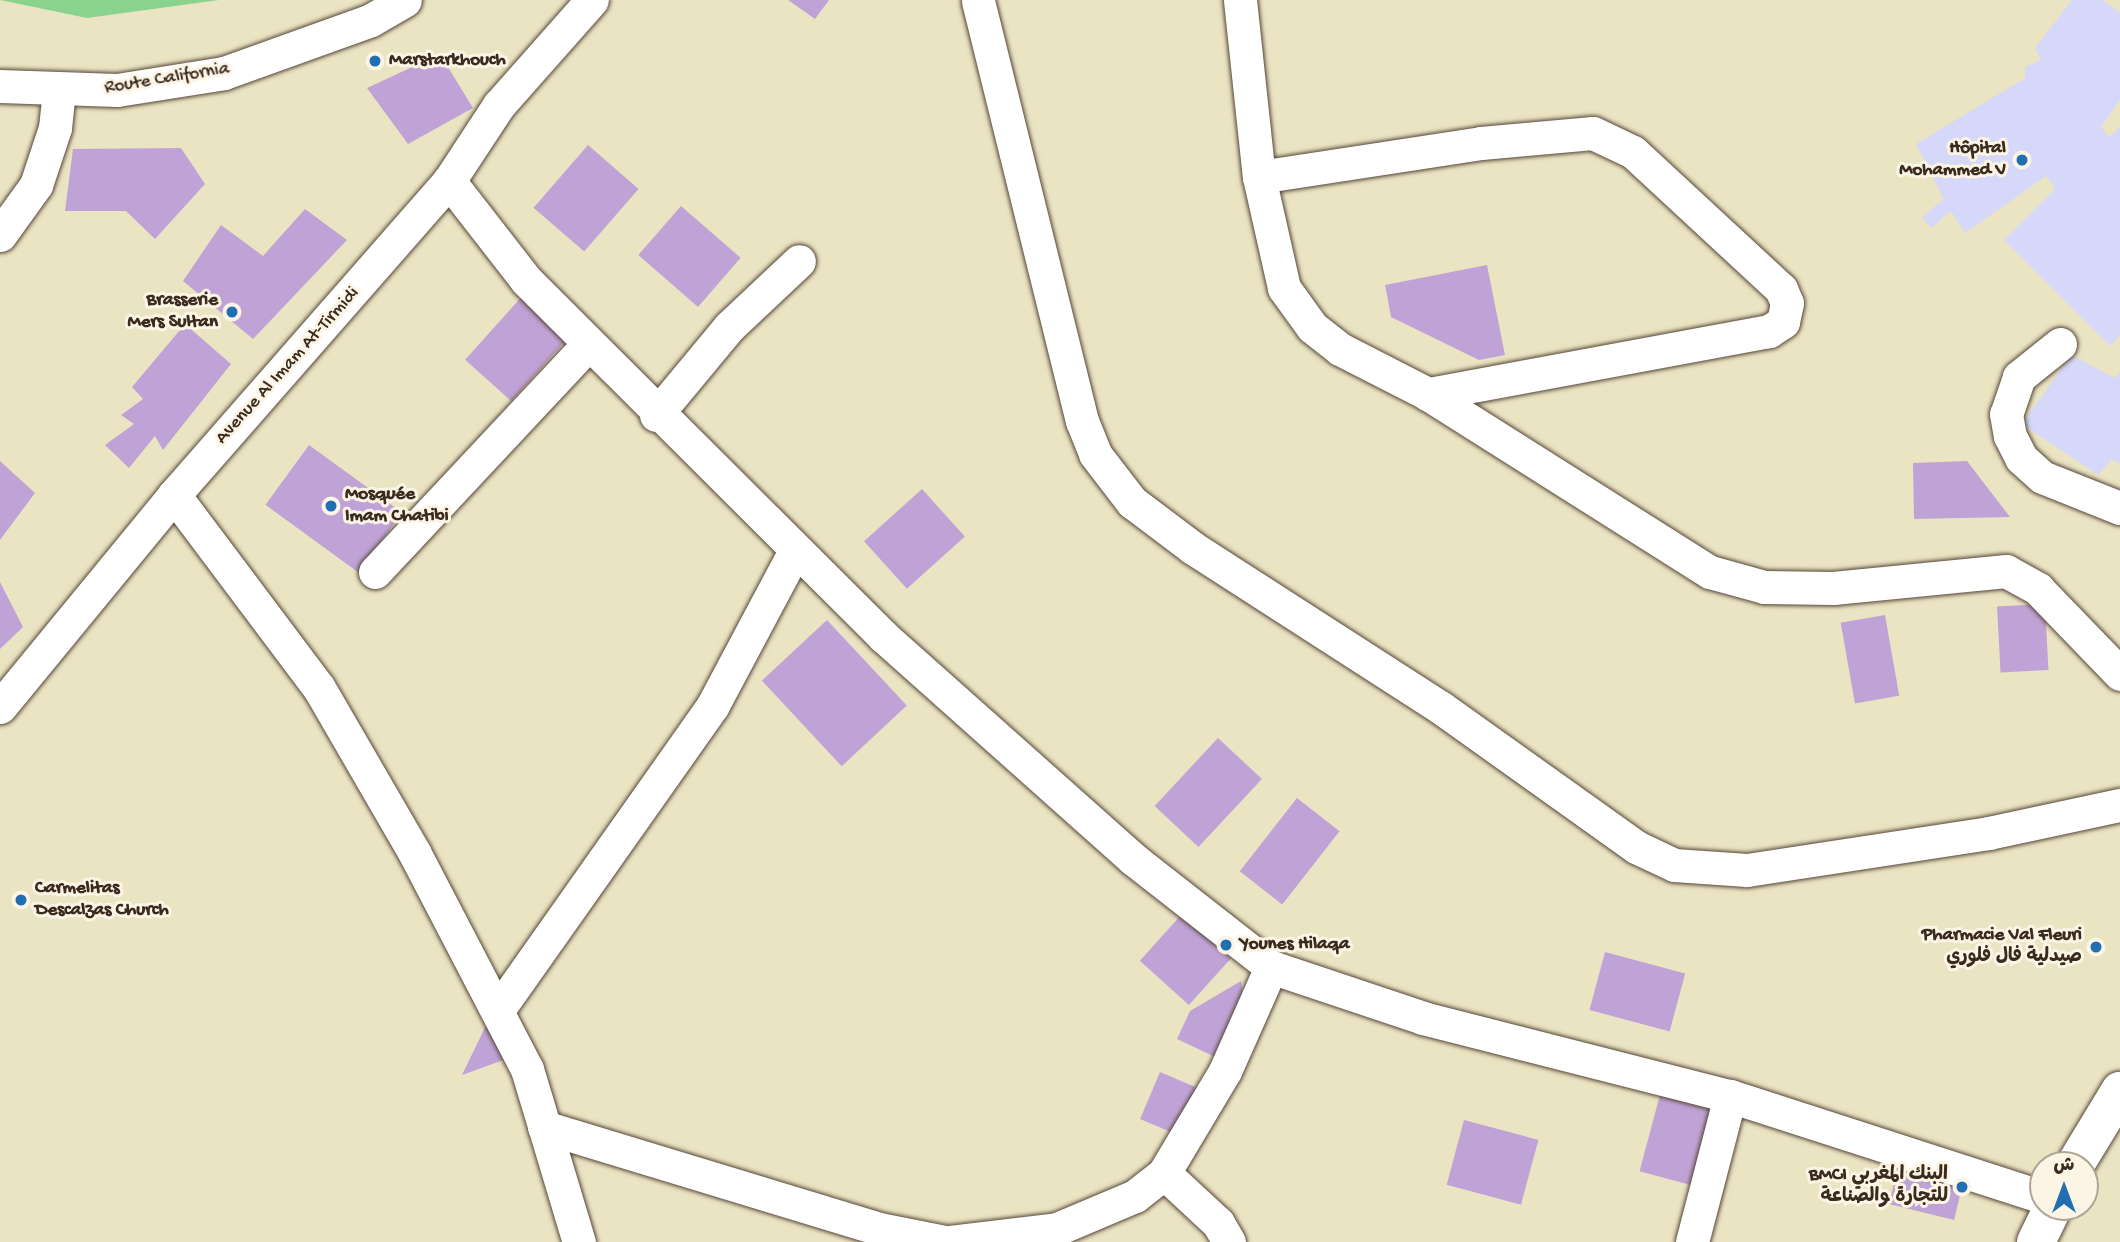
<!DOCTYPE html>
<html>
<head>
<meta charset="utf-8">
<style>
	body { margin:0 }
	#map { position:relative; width:2120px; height:1242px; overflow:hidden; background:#ebe4c3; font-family:"Gochi Hand","Playpen Sans Arabic",sans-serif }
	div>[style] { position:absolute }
	.built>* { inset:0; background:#d5d8f9 }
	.green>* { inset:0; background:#8ad38f }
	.building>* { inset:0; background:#c0a3d6; transform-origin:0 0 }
	.roads { filter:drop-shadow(0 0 2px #554637) drop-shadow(0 0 2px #554637) }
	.minor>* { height:33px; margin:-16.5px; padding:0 16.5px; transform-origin:16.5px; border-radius:16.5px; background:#fff }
	.major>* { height:38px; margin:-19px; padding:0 19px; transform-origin:19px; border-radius:19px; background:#fff }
	.dots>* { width:19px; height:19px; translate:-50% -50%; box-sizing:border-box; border:4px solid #fcf5e5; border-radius:50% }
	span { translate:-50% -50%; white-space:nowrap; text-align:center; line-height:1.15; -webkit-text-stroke:6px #fcf5e5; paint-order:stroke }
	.poi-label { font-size:19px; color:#3b2a1e; font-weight:700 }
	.left { translate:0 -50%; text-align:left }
	.right { translate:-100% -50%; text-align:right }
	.street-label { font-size:19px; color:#3b2a1e }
	.north { position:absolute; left:2029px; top:1151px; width:70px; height:70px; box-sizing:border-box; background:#fcf5e5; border:2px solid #afa495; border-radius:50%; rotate:0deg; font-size:19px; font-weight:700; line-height:28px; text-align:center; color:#3b2a1e }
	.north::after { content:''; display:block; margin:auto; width:24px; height:32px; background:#1f6fb2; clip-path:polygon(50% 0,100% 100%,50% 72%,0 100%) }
</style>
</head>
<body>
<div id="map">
	<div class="built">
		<i style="clip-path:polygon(2072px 0,2103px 0,2120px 13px,2120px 100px,2101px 127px,2109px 137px,2120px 127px,2120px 335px,2110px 346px,2004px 240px,2055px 189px,2046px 176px,1965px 233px,1951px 211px,1931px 228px,1922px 217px,1944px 199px,1916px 144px,2025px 78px,2025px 67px,2041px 60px,2035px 48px)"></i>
		<i style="clip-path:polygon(2071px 355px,2115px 378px,2120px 372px,2120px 464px,2112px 459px,2098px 475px,2022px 424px)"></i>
	</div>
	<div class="green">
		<i style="clip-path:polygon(0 0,219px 0,87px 18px)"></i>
	</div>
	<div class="building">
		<i style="clip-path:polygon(788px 0,829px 0,815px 19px)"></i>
		<i style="clip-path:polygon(440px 54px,473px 108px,408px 144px,367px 88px)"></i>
		<i style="left:588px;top:145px;width:67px;height:83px;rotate:41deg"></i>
		<i style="clip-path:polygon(181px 148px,205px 184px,155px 239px,126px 211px,65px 211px,73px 149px)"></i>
		<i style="left:681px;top:206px;width:79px;height:65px;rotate:41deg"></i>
		<i style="clip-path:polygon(305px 209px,347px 240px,253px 339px,183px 281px,221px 225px,263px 256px)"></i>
		<i style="clip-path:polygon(1487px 265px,1505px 355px,1479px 360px,1391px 317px,1385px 285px)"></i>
		<i style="left:526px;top:292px;width:62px;height:91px;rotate:42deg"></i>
		<i style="clip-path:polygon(185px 324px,231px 364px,163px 450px,155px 436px,129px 468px,105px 445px,134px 424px,121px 415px,143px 399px,132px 387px)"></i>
		<i style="left:309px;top:445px;width:115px;height:74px;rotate:36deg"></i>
		<i style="clip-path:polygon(0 461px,35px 493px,0 540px)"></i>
		<i style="clip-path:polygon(1967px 461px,2010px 517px,1914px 519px,1913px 463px)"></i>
		<i style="left:922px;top:489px;width:64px;height:78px;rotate:48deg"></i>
		<i style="clip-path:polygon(0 582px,23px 627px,0 649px)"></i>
		<i style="left:2045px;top:604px;width:66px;height:48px;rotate:87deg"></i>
		<i style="left:1885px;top:615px;width:82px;height:45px;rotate:80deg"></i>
		<i style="left:827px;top:620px;width:117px;height:89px;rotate:47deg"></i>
		<i style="left:1218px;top:738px;width:60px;height:93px;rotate:43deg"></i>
		<i style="left:1297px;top:798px;width:54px;height:93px;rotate:38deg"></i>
		<i style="left:1182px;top:914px;width:66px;height:63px;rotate:42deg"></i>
		<i style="left:1605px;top:952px;width:83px;height:60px;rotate:15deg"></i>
		<i style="clip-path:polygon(1241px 981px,1247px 1022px,1226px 1062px,1177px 1039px,1190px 1011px)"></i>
		<i style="clip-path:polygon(492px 1013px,509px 1058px,462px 1075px)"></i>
		<i style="left:1160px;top:1072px;width:46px;height:51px;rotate:23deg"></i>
		<i style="left:1661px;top:1091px;width:55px;height:83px;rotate:15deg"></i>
		<i style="left:1464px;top:1120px;width:77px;height:67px;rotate:15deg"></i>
		<i style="clip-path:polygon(1899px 1163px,1962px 1187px,1954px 1220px,1889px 1204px)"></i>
	</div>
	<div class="roads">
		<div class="minor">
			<i style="left:1240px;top:0;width:178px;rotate:83.9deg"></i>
			<i style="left:1259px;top:177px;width:114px;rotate:77.3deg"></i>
			<i style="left:1284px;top:288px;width:48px;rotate:54.3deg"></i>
			<i style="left:1312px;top:327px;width:36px;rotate:38deg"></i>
			<i style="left:1340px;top:349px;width:99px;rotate:27.1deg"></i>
			<i style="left:1428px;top:394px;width:333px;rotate:32.3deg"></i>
			<i style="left:1710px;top:572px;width:56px;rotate:15.5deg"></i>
			<i style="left:1764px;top:587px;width:69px;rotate:0.8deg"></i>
			<i style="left:1833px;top:588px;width:174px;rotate:-5.6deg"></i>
			<i style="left:2006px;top:571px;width:37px;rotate:29deg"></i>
			<i style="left:2038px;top:589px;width:118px;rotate:46deg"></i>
			<i style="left:978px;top:1px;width:433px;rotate:76.1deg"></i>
			<i style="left:1082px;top:421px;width:35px;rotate:68deg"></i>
			<i style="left:1095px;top:454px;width:61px;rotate:52.4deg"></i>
			<i style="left:1132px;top:502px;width:76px;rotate:37deg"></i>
			<i style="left:1193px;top:548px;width:294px;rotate:32.8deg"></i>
			<i style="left:1440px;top:707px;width:241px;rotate:35.5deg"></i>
			<i style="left:1636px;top:847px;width:42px;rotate:25.3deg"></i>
			<i style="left:1674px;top:865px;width:73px;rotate:3.9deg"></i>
			<i style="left:1747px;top:870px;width:245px;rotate:-8.7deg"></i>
			<i style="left:1989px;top:833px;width:134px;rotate:-12.1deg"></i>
			<i style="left:0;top:86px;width:117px;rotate:2deg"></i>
			<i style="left:117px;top:90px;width:108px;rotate:-9deg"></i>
			<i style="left:224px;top:73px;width:156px;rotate:-19.8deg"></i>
			<i style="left:371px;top:20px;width:39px;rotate:-30deg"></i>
			<i style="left:1259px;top:177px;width:225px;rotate:-8.7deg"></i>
			<i style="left:1481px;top:143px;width:112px;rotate:-5.1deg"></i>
			<i style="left:1593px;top:133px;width:44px;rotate:25.4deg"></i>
			<i style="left:1633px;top:152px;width:202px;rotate:42.8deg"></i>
			<i style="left:1781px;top:289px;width:15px;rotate:67deg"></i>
			<i style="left:1787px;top:303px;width:19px;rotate:102deg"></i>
			<i style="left:1783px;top:322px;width:17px;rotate:147deg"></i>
			<i style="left:1769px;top:331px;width:347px;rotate:169.5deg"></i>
			<i style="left:449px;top:181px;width:125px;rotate:52.1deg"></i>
			<i style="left:526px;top:280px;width:506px;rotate:44.92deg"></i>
			<i style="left:884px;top:637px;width:334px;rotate:41.7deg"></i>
			<i style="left:1133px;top:859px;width:175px;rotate:38deg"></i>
			<i style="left:1271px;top:967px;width:160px;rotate:18.5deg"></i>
			<i style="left:1423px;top:1018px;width:317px;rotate:14.3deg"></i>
			<i style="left:1730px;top:1096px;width:329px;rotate:17.9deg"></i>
			<i style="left:0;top:235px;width:62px;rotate:-54.2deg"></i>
			<i style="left:36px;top:185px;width:60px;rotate:-71.6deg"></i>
			<i style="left:55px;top:128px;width:37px;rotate:-84deg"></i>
			<i style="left:2060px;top:344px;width:53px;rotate:141.2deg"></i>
			<i style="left:2019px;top:377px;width:39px;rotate:109deg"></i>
			<i style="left:2006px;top:414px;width:22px;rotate:80deg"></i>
			<i style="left:2010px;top:436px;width:25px;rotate:63deg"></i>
			<i style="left:2021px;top:458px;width:28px;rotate:42deg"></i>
			<i style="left:2042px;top:477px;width:84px;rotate:21.7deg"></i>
			<i style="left:656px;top:415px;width:114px;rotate:-50.3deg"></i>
			<i style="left:729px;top:327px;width:96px;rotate:-43.3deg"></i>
			<i style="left:174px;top:495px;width:241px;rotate:53.1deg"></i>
			<i style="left:319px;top:688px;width:190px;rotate:59.9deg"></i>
			<i style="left:414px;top:852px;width:245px;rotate:62.5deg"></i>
			<i style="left:527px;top:1069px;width:181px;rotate:73.3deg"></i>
			<i style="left:375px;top:572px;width:312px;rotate:-46.9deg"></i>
			<i style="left:0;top:707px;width:274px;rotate:-50.6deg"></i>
			<i style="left:174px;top:495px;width:417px;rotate:-48.8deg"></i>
			<i style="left:449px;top:181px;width:91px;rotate:-56.7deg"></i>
			<i style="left:499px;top:105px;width:140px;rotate:-48.5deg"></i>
			<i style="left:498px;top:1010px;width:373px;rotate:-54.8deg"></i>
			<i style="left:713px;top:705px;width:174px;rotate:-62deg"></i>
			<i style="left:544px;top:1127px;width:350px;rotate:16.9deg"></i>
			<i style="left:879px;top:1229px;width:67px;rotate:11.1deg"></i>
			<i style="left:1164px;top:1173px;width:74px;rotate:42.8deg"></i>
			<i style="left:1218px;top:1223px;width:22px;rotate:60deg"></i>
			<i style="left:950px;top:1242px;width:108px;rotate:-6.9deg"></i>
			<i style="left:1057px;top:1229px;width:85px;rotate:-22.9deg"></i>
			<i style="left:1135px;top:1196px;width:37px;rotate:-38deg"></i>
			<i style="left:1164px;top:1173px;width:119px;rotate:-59.1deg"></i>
			<i style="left:1225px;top:1071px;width:114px;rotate:-66.1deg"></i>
			<i style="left:1692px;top:1242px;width:151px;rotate:-75.4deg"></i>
		</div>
		<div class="major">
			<i style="left:2075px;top:1165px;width:87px;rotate:-58.7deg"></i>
			<i style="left:2036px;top:1242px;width:39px;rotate:-64deg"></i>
		</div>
	</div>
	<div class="dots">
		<i style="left:375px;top:61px;background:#1f6fb2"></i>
		<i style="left:2022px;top:160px;background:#1f6fb2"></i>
		<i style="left:232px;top:312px;background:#1f6fb2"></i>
		<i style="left:331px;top:506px;background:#1f6fb2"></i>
		<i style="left:21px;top:900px;background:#1f6fb2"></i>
		<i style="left:1226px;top:945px;background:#1f6fb2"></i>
		<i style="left:2096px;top:947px;background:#1f6fb2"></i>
		<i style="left:1962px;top:1187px;background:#1f6fb2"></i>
	</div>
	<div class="poi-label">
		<span class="left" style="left:389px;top:61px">Marstarkhouch</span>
		<span class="right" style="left:2006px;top:160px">Hôpital<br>Mohammed V</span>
		<span class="right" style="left:218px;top:312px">Brasserie<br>Mers Sultan</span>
		<span class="left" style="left:345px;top:506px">Mosquée<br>Imam Chatibi</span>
		<span class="left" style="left:35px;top:900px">Carmelitas<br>Descalzas Church</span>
		<span class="right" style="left:2082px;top:947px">Pharmacie Val Fleuri<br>صيدلية فال فلوري</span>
		<span class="left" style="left:1240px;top:945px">Younes Hilaqa</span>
		<span class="right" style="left:1948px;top:1187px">BMCI البنك المغربي<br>للتجارة والصناعة</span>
	</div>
	<div class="street-label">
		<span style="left:167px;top:79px;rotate:-9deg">Route California</span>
		<span style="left:288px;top:366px;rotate:-48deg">Avenue Al Imam At-Tirmidi</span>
	</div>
	<div class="north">ش</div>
</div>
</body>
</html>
